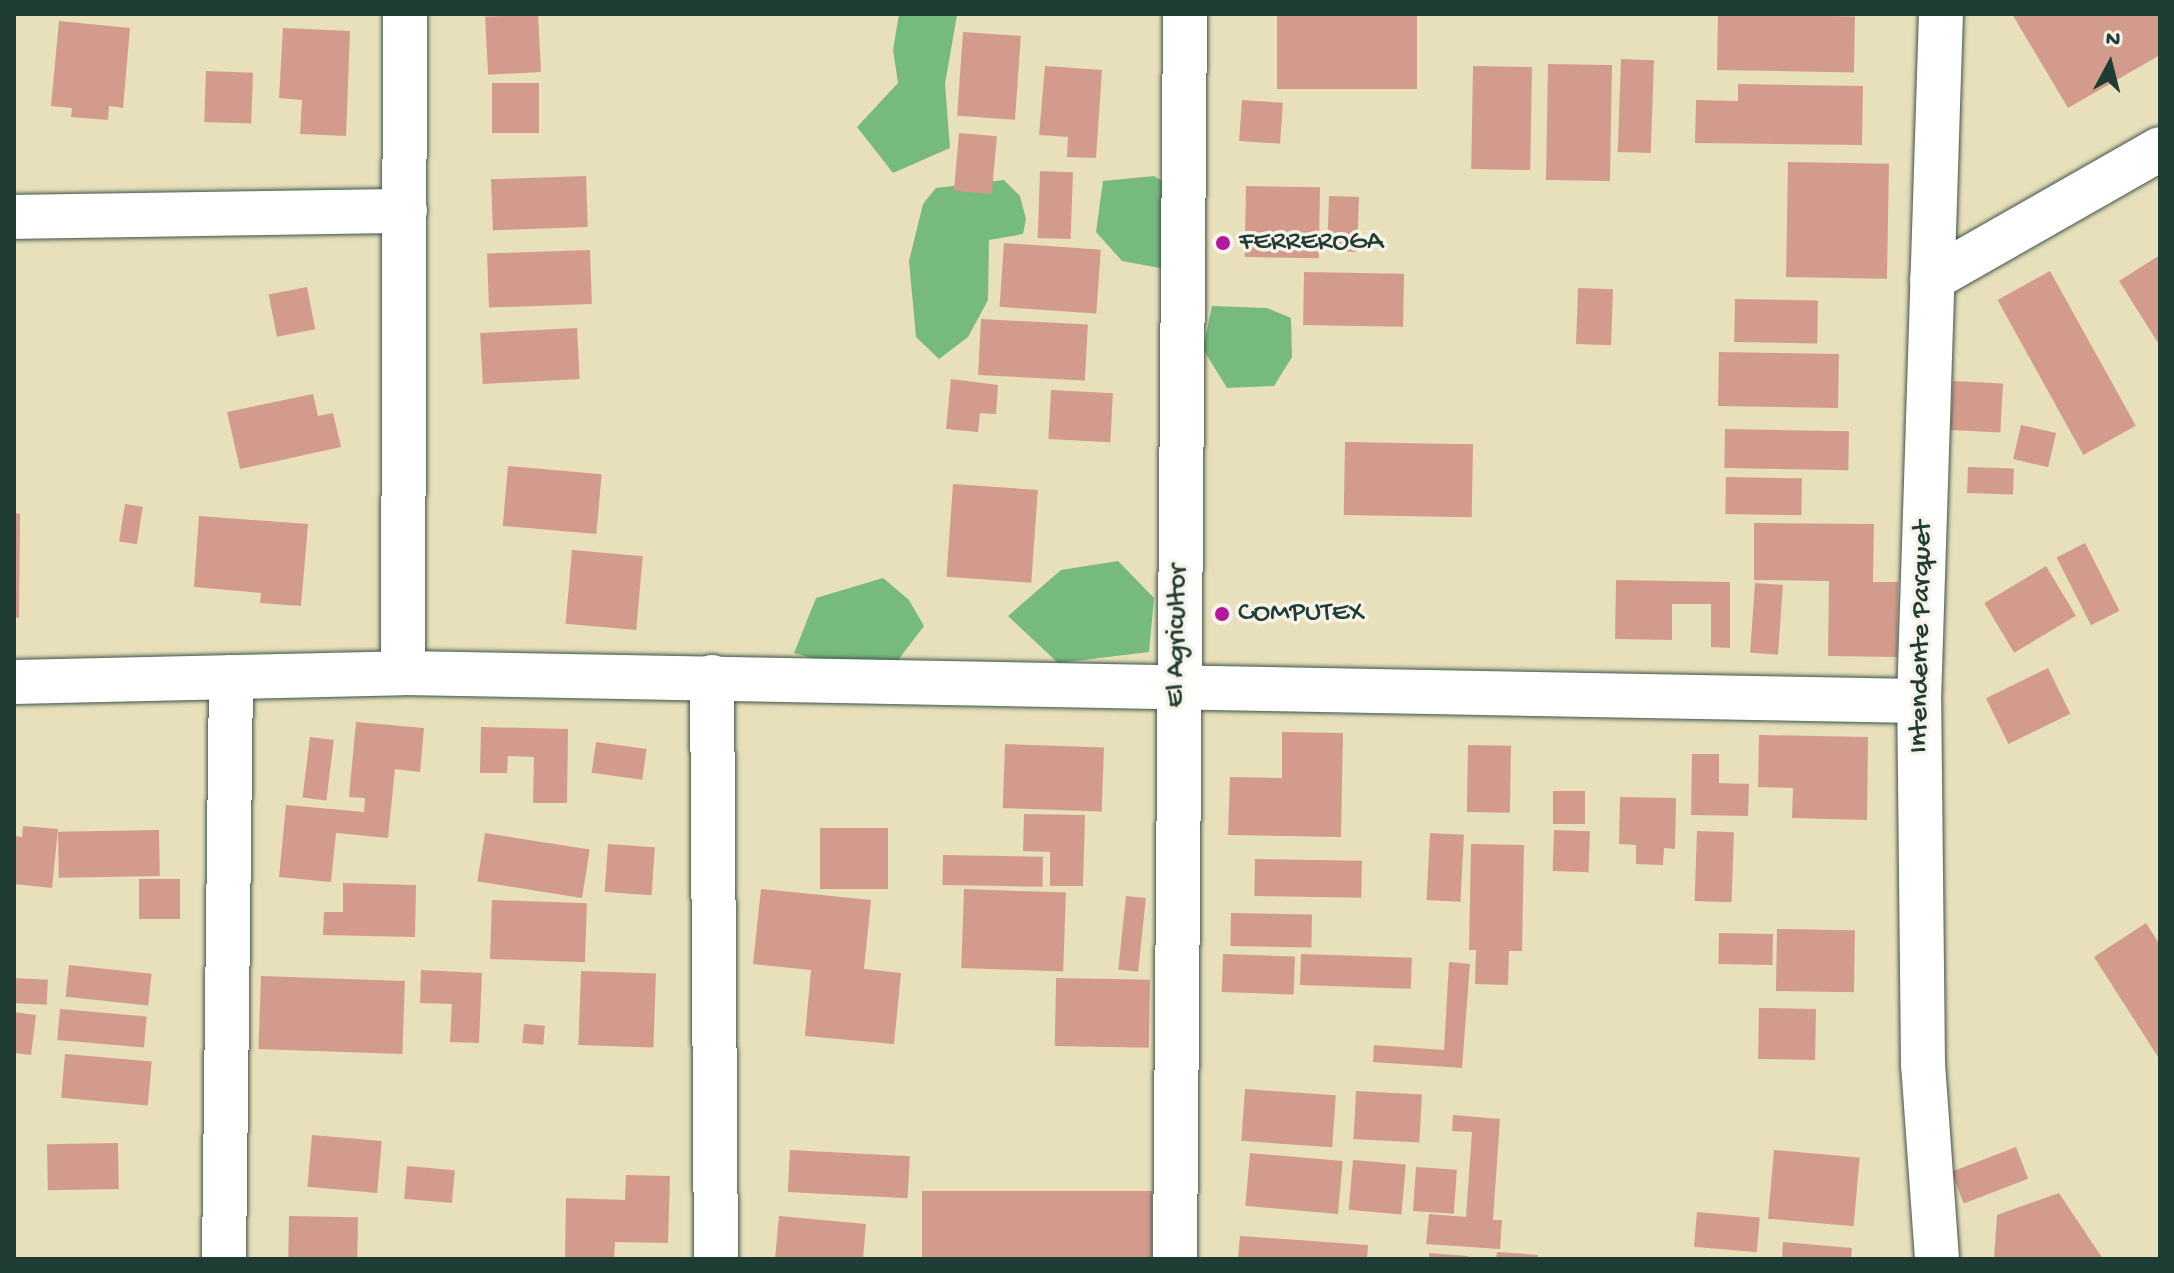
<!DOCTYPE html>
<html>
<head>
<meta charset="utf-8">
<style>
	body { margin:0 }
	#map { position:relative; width:2174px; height:1273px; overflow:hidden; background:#e8e0bb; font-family:"Gochi Hand",sans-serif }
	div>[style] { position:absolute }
	.forest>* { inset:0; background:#77ba7e }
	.building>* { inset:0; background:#d39b8c; transform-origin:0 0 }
	.roads { filter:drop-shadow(0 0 2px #3d5548) drop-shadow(0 0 2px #3d5548) }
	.minor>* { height:44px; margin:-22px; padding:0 22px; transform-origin:22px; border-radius:22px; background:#fff }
	.dots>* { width:22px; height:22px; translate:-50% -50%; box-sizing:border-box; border:4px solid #f7f3e8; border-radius:50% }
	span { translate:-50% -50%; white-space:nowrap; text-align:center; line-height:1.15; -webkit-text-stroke:7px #f7f3e8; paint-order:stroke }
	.poi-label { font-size:28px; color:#1f3d34 }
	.left { translate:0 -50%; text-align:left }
	.street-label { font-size:28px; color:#1f3d34 }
	.frame { position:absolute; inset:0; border:16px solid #1f3d34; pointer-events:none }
	.north { position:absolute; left:2070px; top:24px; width:80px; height:80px; -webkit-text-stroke:6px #f7f3e8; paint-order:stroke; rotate:7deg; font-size:22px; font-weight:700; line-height:32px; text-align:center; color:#1f3d34 }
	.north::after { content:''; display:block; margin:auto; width:28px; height:36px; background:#1f3d34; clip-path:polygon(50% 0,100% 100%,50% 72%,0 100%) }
</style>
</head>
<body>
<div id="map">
	<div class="forest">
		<i style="clip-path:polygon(899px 14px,1009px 14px,957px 15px,945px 84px,950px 148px,893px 173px,857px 127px,898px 83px,893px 50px)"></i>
		<i style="clip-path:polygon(1154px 176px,1175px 189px,1171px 270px,1122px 261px,1096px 232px,1103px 181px)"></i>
		<i style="clip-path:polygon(1004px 180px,1020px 196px,1026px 219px,1023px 234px,989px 240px,988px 300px,968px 337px,939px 359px,916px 337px,909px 261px,923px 204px,936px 188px)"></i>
		<i style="clip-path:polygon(1212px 306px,1267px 308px,1291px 318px,1292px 357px,1274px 386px,1227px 388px,1203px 349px)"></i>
		<i style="clip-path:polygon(1118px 561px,1154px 598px,1149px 652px,1058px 663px,1008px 616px,1061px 570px)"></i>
		<i style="clip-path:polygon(883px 578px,909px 600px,924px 626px,895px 664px,845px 667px,794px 653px,816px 598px)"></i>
	</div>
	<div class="building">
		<i style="left:538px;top:14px;width:58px;height:53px;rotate:87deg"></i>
		<i style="left:1277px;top:14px;width:140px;height:75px"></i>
		<i style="left:1718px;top:14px;width:137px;height:56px;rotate:1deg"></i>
		<i style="clip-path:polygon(2012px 14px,2160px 14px,2160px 55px,2068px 108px)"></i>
		<i style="clip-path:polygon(59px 21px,130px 28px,123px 108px,109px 106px,108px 120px,71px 117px,72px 108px,51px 106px)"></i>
		<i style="clip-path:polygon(283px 28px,350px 31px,346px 136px,300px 134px,302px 100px,279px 98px)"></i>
		<i style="left:963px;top:32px;width:58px;height:84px;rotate:4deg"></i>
		<i style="left:1621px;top:59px;width:33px;height:93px;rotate:2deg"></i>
		<i style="left:1548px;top:64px;width:64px;height:116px;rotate:1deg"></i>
		<i style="clip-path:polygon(1045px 66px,1102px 70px,1096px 158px,1067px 157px,1068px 137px,1039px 135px)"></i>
		<i style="left:1473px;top:66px;width:59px;height:103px;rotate:1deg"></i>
		<i style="left:206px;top:71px;width:47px;height:51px;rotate:2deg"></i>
		<i style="left:492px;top:83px;width:47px;height:50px"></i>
		<i style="clip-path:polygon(1738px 84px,1863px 86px,1862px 145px,1695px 143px,1696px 100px,1738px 101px)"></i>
		<i style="left:1242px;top:100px;width:41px;height:41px;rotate:4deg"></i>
		<i style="left:959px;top:133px;width:38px;height:58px;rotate:5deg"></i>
		<i style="left:1788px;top:162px;width:101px;height:115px;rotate:1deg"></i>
		<i style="left:1040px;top:171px;width:33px;height:67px;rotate:2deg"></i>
		<i style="left:586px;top:176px;width:51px;height:95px;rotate:88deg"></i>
		<i style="left:1246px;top:186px;width:74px;height:71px;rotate:1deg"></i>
		<i style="left:1329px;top:196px;width:30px;height:55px;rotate:2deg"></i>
		<i style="left:1004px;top:243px;width:97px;height:64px;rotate:4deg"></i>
		<i style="left:590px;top:250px;width:54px;height:103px;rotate:88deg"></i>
		<i style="clip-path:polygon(2160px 255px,2160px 346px,2119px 281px)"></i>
		<i style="left:2050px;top:271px;width:177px;height:60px;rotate:61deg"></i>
		<i style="left:1304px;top:272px;width:100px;height:53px;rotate:1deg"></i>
		<i style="left:307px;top:287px;width:43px;height:39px;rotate:79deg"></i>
		<i style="left:1578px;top:288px;width:35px;height:56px;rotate:2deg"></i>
		<i style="left:1735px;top:299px;width:83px;height:43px;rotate:1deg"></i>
		<i style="left:981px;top:319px;width:107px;height:56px;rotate:3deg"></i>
		<i style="left:577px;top:328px;width:51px;height:97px;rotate:87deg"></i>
		<i style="left:1719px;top:352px;width:120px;height:54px;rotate:1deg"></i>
		<i style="clip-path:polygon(951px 379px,998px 385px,996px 414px,980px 413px,978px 432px,946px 429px)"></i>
		<i style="left:1953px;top:381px;width:50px;height:49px;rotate:3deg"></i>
		<i style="left:1051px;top:390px;width:62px;height:49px;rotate:3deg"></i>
		<i style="clip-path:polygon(313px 394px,318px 416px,333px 413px,341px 447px,240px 469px,227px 412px)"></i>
		<i style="left:2021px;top:425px;width:36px;height:35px;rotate:13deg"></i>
		<i style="left:1725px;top:429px;width:124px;height:39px;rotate:1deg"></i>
		<i style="left:1345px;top:442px;width:128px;height:73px;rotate:1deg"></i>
		<i style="left:508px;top:466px;width:94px;height:60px;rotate:5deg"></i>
		<i style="left:1968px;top:467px;width:46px;height:26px;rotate:2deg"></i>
		<i style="left:1726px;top:477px;width:76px;height:37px;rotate:1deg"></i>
		<i style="left:953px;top:484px;width:85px;height:93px;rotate:4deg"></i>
		<i style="left:125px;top:504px;width:18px;height:38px;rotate:9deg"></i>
		<i style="clip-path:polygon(14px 513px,20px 514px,19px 618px,14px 617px)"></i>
		<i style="clip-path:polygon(199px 516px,308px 524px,301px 606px,260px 603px,261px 593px,194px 587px)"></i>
		<i style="clip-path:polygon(1754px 523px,1874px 524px,1873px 582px,1898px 582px,1897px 657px,1828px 656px,1829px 581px,1754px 580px)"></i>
		<i style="left:2085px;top:543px;width:76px;height:32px;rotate:63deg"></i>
		<i style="left:572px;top:550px;width:71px;height:74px;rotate:5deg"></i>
		<i style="left:2046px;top:566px;width:58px;height:72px;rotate:59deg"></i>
		<i style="clip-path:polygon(1616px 580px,1730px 582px,1730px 648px,1711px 647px,1711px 604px,1672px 604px,1672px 640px,1615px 639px)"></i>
		<i style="left:1755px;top:583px;width:28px;height:70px;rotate:4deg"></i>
		<i style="left:2048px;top:668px;width:51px;height:69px;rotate:64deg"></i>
		<i style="clip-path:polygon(356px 722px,424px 728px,420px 772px,395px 769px,388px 838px,336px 833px,331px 882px,279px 877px,286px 805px,364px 812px,365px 798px,349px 797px)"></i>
		<i style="clip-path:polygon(481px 727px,568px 729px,567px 803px,533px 803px,534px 757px,508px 756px,507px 773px,480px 773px)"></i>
		<i style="clip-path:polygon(1282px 732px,1343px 733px,1341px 837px,1228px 835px,1230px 777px,1282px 778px)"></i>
		<i style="clip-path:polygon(1759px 735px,1868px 737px,1867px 820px,1792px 818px,1793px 788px,1758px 787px)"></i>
		<i style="left:310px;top:737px;width:24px;height:61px;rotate:7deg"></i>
		<i style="left:596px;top:742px;width:51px;height:31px;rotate:8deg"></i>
		<i style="left:1005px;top:744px;width:99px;height:64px;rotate:2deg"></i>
		<i style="left:1468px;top:745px;width:43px;height:67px;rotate:1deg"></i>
		<i style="clip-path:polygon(1692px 754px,1719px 754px,1719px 783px,1749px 784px,1748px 816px,1691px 815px)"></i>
		<i style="left:1553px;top:791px;width:32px;height:33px"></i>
		<i style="clip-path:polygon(1620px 797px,1676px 798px,1675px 849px,1664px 848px,1663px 865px,1636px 864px,1636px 845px,1619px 844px)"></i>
		<i style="clip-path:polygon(1024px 814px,1085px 815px,1083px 886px,1050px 886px,1050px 852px,1023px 851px)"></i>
		<i style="clip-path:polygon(23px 826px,58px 829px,52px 888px,14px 884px,14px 836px,22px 837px)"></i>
		<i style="left:820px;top:828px;width:68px;height:61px"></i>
		<i style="left:159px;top:830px;width:46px;height:101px;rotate:89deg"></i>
		<i style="left:1554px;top:830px;width:36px;height:41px;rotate:2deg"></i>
		<i style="left:1697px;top:831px;width:37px;height:70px;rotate:2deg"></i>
		<i style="left:485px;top:833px;width:106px;height:49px;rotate:9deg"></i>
		<i style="left:1430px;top:833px;width:34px;height:67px;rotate:3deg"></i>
		<i style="left:608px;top:844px;width:47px;height:48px;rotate:4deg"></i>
		<i style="clip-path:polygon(1471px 844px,1524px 845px,1522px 951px,1509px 951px,1508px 985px,1475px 984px,1476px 950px,1469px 950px)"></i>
		<i style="left:943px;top:855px;width:100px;height:30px;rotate:1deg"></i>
		<i style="left:1255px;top:859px;width:107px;height:37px;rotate:1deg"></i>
		<i style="left:180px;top:879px;width:40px;height:41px;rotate:90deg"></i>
		<i style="clip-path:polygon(343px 883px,416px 885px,415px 937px,323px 935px,324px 912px,343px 912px)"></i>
		<i style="clip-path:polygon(761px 889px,871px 900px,864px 969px,901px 973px,894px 1044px,805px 1036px,811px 970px,753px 964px)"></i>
		<i style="left:964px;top:889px;width:102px;height:79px;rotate:2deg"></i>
		<i style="left:1126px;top:896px;width:20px;height:74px;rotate:6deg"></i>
		<i style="left:492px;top:900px;width:95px;height:59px;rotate:2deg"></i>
		<i style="left:1231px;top:913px;width:81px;height:33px;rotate:1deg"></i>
		<i style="clip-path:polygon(2146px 923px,2160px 945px,2160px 1060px,2094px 957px)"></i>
		<i style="left:1777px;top:929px;width:78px;height:62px;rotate:1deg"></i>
		<i style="left:1719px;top:933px;width:54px;height:31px;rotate:1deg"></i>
		<i style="left:1223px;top:954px;width:72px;height:38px;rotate:2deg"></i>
		<i style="left:1301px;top:954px;width:111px;height:31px;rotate:2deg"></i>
		<i style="clip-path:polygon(1449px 962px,1470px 964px,1462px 1068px,1373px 1062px,1374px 1045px,1444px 1050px)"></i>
		<i style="left:69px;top:965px;width:83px;height:32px;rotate:6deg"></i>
		<i style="clip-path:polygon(421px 970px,482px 973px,479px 1043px,450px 1042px,452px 1004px,420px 1003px)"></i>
		<i style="left:581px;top:971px;width:75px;height:74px;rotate:2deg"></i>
		<i style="left:261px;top:976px;width:144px;height:73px;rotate:2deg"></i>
		<i style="left:14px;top:978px;width:34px;height:25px;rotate:3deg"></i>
		<i style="left:1056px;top:978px;width:94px;height:68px;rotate:1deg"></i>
		<i style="left:1759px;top:1008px;width:57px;height:51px;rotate:1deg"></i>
		<i style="left:60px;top:1009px;width:87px;height:31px;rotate:5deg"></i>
		<i style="clip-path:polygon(14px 1012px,36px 1015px,31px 1055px,14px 1053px)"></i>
		<i style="left:524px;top:1024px;width:21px;height:19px;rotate:5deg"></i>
		<i style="left:65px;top:1054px;width:87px;height:44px;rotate:5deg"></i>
		<i style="left:1245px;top:1089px;width:91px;height:52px;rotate:4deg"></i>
		<i style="left:1356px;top:1091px;width:66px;height:48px;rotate:3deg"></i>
		<i style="clip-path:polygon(1453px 1115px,1500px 1119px,1493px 1220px,1502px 1220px,1500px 1249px,1426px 1244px,1429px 1214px,1466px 1217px,1472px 1132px,1452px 1131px)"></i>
		<i style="left:312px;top:1135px;width:70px;height:52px;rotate:5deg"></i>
		<i style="left:118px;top:1143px;width:46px;height:71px;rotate:89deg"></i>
		<i style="left:2016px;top:1147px;width:34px;height:69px;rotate:69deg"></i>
		<i style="left:790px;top:1150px;width:120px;height:42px;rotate:3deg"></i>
		<i style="left:1774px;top:1150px;width:86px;height:69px;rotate:5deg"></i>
		<i style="left:1250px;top:1153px;width:93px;height:53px;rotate:5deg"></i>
		<i style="left:1353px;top:1160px;width:53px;height:50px;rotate:5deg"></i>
		<i style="left:407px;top:1166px;width:48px;height:33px;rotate:5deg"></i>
		<i style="left:1416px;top:1167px;width:41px;height:44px;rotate:4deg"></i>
		<i style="clip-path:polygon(626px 1175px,670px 1176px,668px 1243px,615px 1242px,614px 1259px,565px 1259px,566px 1198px,625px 1200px)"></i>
		<i style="left:1152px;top:1191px;width:68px;height:230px;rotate:90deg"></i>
		<i style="clip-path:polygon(2059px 1193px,2103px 1259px,1994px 1259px,1997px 1215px)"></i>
		<i style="left:1697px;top:1212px;width:63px;height:35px;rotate:5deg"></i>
		<i style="left:289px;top:1216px;width:69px;height:43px;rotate:1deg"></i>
		<i style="clip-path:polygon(779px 1216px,866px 1224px,863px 1259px,775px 1259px)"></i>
		<i style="clip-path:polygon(1240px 1236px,1368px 1245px,1367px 1259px,1238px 1259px)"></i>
		<i style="clip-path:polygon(1783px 1242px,1852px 1248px,1851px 1259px,1782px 1259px)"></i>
		<i style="clip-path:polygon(1497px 1252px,1538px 1255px,1537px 1259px,1496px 1259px)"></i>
		<i style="clip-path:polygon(1429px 1253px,1468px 1256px,1468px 1259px,1429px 1259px)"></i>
	</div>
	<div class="roads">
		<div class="minor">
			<i style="left:14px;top:217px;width:391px;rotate:-0.9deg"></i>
			<i style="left:1932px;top:279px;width:262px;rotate:-29.7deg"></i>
			<i style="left:403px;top:673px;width:659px;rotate:-89.83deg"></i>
			<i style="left:712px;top:677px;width:582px;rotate:89.61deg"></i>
			<i style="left:14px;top:682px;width:389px;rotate:-1.3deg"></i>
			<i style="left:403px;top:673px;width:1516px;rotate:1.06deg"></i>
			<i style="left:224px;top:1259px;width:582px;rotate:-89.31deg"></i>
			<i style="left:1175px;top:1259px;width:1245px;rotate:-89.54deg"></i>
			<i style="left:1937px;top:1259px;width:195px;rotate:-94.1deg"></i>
			<i style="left:1923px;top:1065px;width:364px;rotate:-90.6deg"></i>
			<i style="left:1919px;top:701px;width:687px;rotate:-88.17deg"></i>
		</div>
	</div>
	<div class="dots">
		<i style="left:1223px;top:243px;background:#b5179e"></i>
		<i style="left:1222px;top:614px;background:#b5179e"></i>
	</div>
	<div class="poi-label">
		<span class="left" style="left:1239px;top:243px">FERREROGA</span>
		<span class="left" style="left:1238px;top:614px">COMPUTEX</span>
	</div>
	<div class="street-label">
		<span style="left:1178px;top:636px;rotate:-89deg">El Agricultor</span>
		<span style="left:1922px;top:637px;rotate:-89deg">Intendente Parquet</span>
	</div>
	<div class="frame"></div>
	<div class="north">N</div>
</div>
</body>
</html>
